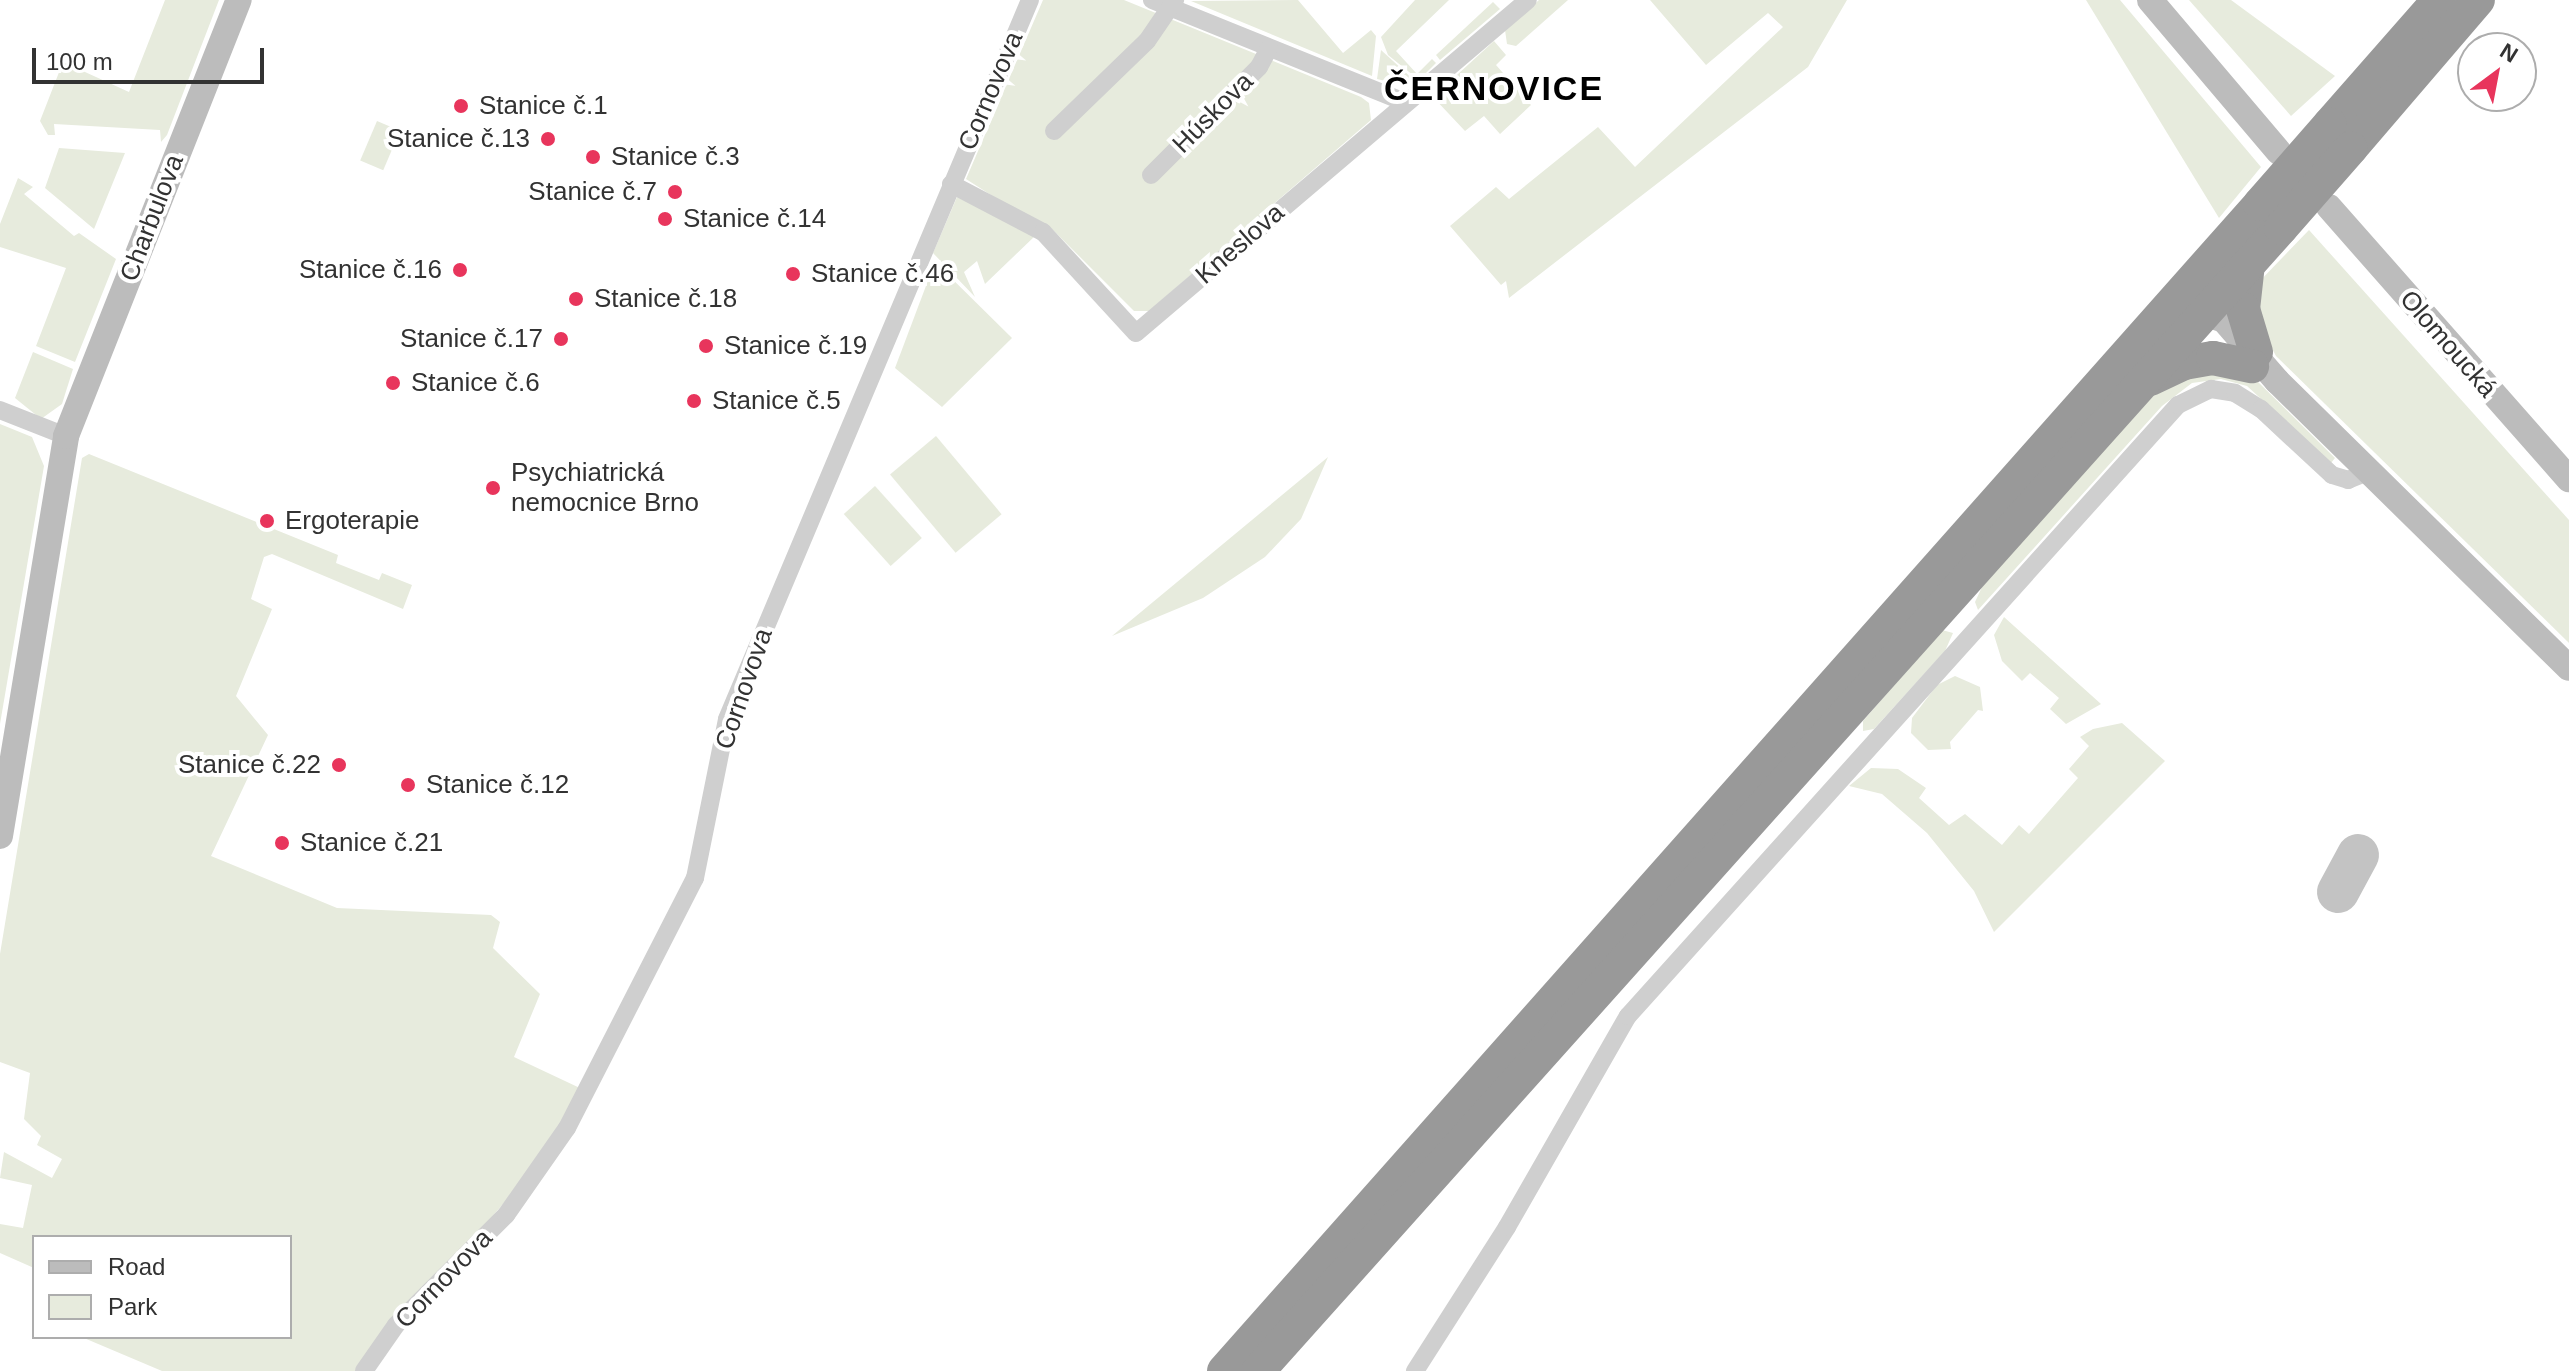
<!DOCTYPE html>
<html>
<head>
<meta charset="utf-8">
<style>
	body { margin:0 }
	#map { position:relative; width:2569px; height:1371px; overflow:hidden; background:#fff; font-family:Helvetica,sans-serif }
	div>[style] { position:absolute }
	.green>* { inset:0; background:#e7ebdd; transform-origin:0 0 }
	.taxiway>* { height:42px; margin:-21px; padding:0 21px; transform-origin:21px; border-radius:21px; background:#c3c3c3 }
	.street>* { height:18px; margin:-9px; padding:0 9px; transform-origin:9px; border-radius:9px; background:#cfcfcf }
	.secondary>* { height:26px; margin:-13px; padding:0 13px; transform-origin:13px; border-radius:13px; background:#bcbcbc }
	.highway>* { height:34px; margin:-17px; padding:0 17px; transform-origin:17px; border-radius:17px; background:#999 }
	.highway-bridge>* { height:34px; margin:-17px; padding:0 17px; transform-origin:17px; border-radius:17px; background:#999 }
	.dots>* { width:22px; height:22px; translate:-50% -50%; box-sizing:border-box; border:4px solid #fff; border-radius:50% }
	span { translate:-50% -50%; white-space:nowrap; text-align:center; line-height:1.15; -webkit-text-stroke:8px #fff; paint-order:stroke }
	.street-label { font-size:26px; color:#323232 }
	.poi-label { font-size:26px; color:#323232 }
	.left { translate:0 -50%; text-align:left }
	.right { translate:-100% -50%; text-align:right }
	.district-label { font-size:34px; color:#000; font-weight:700; letter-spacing:2px }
	.legend { position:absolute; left:32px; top:1235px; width:260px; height:104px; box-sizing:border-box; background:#fff; border:2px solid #adadad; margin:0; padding:10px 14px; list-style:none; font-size:24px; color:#323232 }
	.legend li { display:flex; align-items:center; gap:16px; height:40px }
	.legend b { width:40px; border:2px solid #adadad }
	.north { position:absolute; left:2457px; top:32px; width:80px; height:80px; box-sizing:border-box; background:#fff; border:2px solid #adadad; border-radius:50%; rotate:32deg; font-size:22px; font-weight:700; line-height:32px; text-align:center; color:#323232 }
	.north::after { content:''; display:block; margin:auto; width:28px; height:36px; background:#e8355c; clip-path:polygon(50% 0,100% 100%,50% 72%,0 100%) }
	.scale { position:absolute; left:32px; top:48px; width:232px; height:36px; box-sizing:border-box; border:4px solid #323232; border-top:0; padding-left:10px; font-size:24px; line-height:28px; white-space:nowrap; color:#323232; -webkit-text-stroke:6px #fff; paint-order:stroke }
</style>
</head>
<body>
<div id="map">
	<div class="green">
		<i style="clip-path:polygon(165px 0,219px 0,167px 135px,161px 142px,160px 130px,54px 124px,55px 135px,48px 135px,40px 121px,63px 62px,129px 92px)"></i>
		<i style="clip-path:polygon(1043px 0,1124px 0,1361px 97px,1369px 103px,1371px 120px,1149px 311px,1134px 311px,1047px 224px,1042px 228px,966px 179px)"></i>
		<i style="clip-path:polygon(1298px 0,1343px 53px,1371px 30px,1376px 36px,1372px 76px,1191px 1px)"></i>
		<i style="clip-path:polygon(1415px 0,1449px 0,1396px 51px,1417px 74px,1432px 59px,1436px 63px,1419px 80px,1388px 55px,1381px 37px)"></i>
		<i style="clip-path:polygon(1539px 0,1568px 0,1516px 46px,1507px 44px,1505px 30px)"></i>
		<i style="clip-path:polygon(1650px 0,1847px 0,1808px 67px,1509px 298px,1506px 281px,1501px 285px,1450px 226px,1496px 187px,1509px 199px,1598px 127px,1635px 167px,1783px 27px,1768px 13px,1706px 65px)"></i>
		<i style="clip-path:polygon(2086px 0,2120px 0,2261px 167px,2219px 218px)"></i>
		<i style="clip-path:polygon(2189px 0,2231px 0,2335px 76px,2291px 116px)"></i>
		<i style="clip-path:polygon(1493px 2px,1500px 9px,1440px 60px,1436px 55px)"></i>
		<i style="clip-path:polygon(1494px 41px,1506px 55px,1496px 65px,1531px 105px,1500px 134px,1484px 116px,1465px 131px,1433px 97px)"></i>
		<i style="clip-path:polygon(1381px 50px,1416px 82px,1411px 87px,1377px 79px)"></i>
		<i style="left:377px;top:121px;width:25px;height:43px;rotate:23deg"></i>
		<i style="clip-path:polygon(59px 148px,125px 153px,94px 229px,45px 188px)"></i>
		<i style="clip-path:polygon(18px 178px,33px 187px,24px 194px,74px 236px,79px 233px,116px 259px,75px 362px,36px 346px,66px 268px,0 247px,0 224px)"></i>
		<i style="clip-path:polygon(957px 197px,1036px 235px,985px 284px,977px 261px,964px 272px,975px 297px,933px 253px)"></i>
		<i style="clip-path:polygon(2309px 230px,2569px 520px,2569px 643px,2276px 356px,2263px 332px,2256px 285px)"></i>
		<i style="clip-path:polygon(935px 262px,1012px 338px,942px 407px,895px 368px)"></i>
		<i style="clip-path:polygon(33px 352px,73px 369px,62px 404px,41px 419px,15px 398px)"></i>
		<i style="clip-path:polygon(2175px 375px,2251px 375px,2335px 458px,2331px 463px,2247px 386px,2221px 379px,2192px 383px,2162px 406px,1978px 610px,1975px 602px,1982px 587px,2148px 399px)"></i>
		<i style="clip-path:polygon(0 424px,32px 437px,44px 466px,0 724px)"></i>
		<i style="left:936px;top:436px;width:102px;height:60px;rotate:50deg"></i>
		<i style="clip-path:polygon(89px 454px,338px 555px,336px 563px,379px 580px,382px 573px,412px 585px,403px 609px,272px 554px,264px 557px,251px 599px,272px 609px,236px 696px,268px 735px,211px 856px,337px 908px,491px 915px,500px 922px,493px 948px,540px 994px,514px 1057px,582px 1089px,523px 1181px,358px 1371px,162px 1371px,84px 1338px,290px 1337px,290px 1237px,34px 1237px,34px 1268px,0 1253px,0 1224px,23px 1228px,32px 1185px,0 1178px,4px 1152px,52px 1178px,62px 1159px,37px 1145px,41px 1136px,24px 1119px,30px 1073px,0 1062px,0 954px,82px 458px)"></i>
		<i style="clip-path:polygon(1328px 457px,1301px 519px,1265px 557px,1203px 598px,1112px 636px)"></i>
		<i style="left:875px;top:486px;width:70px;height:42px;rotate:48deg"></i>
		<i style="clip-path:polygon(2004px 617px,2101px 704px,2066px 724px,2050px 709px,2059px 698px,2030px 673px,2022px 681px,2002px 661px,1994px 635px)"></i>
		<i style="clip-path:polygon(1942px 630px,1953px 633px,1945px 651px,1874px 729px,1863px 731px,1863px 721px)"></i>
		<i style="clip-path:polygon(1955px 676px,1980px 687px,1983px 711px,1978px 710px,1950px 742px,1951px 749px,1928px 750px,1911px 733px,1912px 718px,1937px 685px)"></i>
		<i style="clip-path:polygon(2122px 723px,2165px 761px,1994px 932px,1974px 891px,1927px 833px,1882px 794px,1849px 786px,1871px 768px,1898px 769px,1926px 788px,1919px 798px,1949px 825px,1965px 814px,2002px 845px,2019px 825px,2029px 834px,2078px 778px,2069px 769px,2089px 746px,2080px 737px,2093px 729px)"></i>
	</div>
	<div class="taxiway">
		<i style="left:2338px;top:892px;width:42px;rotate:-61.6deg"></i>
	</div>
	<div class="street">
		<i style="left:1152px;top:0;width:272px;rotate:22deg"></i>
		<i style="left:1054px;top:131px;width:129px;rotate:-44.1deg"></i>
		<i style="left:1147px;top:41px;width:50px;rotate:-55.7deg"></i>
		<i style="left:1151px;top:175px;width:153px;rotate:-45deg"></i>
		<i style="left:1259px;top:67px;width:21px;rotate:-62deg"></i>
		<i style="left:951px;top:184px;width:104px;rotate:27.6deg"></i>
		<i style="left:1043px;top:232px;width:137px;rotate:47.4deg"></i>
		<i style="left:1136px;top:333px;width:514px;rotate:-40.35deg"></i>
		<i style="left:0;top:410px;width:71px;rotate:21.5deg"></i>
		<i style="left:364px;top:1371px;width:56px;rotate:-55.2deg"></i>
		<i style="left:396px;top:1325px;width:156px;rotate:-45deg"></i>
		<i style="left:506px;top:1215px;width:106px;rotate:-55deg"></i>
		<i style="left:567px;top:1128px;width:281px;rotate:-62.9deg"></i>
		<i style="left:695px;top:878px;width:162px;rotate:-78.6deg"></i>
		<i style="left:727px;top:719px;width:780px;rotate:-67.15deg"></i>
		<i style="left:1415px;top:1371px;width:171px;rotate:-57.4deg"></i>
		<i style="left:1507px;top:1227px;width:243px;rotate:-60.2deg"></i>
		<i style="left:1628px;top:1016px;width:822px;rotate:-48.01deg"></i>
		<i style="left:2178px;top:405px;width:37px;rotate:-26deg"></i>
		<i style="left:2211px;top:389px;width:24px;rotate:9deg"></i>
		<i style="left:2235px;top:393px;width:31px;rotate:32deg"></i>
		<i style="left:2261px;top:409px;width:97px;rotate:42.9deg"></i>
		<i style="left:2332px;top:475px;width:17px;rotate:17deg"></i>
		<i style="left:2348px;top:480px;width:24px;rotate:-22deg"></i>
	</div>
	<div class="secondary">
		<i style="left:2150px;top:0;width:199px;rotate:49.7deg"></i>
		<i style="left:2329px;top:207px;width:363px;rotate:48.6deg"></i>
		<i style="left:2189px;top:309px;width:37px;rotate:17deg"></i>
		<i style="left:2224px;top:320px;width:81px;rotate:49deg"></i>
		<i style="left:2277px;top:381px;width:409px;rotate:44.5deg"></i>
		<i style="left:0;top:836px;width:405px;rotate:-80.6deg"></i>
		<i style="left:66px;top:436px;width:469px;rotate:-68.4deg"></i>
	</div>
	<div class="highway">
		<i style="left:2330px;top:124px;width:165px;rotate:-48.7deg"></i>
		<i style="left:2351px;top:148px;width:195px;rotate:-49.4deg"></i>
		<i style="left:2248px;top:264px;width:45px;rotate:96.3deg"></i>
		<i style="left:2243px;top:309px;width:45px;rotate:73.2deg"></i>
		<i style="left:2150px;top:379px;width:38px;rotate:-25deg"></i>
		<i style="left:2184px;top:363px;width:29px;rotate:-10deg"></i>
		<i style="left:2213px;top:358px;width:40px;rotate:12deg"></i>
		<i style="left:1224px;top:1371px;width:1561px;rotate:-48.4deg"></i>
		<i style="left:1258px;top:1371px;width:1534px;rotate:-48.17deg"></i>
	</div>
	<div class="highway-bridge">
		<i style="left:2260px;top:204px;width:106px;rotate:-48.8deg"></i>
		<i style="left:2281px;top:228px;width:106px;rotate:-48.8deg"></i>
	</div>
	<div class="dots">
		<i style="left:461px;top:106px;background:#e8355c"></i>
		<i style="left:548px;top:139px;background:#e8355c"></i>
		<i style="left:593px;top:157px;background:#e8355c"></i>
		<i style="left:675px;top:192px;background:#e8355c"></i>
		<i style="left:665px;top:219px;background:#e8355c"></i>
		<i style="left:460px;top:270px;background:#e8355c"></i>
		<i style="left:793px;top:274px;background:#e8355c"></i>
		<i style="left:576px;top:299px;background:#e8355c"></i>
		<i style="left:561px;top:339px;background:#e8355c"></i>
		<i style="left:706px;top:346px;background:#e8355c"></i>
		<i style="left:393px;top:383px;background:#e8355c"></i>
		<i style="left:694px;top:401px;background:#e8355c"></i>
		<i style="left:493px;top:488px;background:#e8355c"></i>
		<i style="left:267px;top:521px;background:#e8355c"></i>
		<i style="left:339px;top:765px;background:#e8355c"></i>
		<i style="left:408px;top:785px;background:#e8355c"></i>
		<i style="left:282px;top:843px;background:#e8355c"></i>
	</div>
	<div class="street-label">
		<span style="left:991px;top:91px;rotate:-67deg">Cornovova</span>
		<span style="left:1213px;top:113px;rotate:-45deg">Húskova</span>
		<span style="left:152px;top:218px;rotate:-69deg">Charbulova</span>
		<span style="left:1240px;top:244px;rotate:-41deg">Kneslova</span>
		<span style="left:2448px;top:344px;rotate:49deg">Olomoucká</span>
		<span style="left:744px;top:689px;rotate:-71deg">Cornovova</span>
		<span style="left:444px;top:1279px;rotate:-46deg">Cornovova</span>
	</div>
	<div class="poi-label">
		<span class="left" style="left:479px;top:106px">Stanice č.1</span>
		<span class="right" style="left:530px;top:139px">Stanice č.13</span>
		<span class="left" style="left:611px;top:157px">Stanice č.3</span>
		<span class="right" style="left:657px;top:192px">Stanice č.7</span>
		<span class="left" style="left:683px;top:219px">Stanice č.14</span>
		<span class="right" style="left:442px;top:270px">Stanice č.16</span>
		<span class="left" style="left:811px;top:274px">Stanice č.46</span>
		<span class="left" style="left:594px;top:299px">Stanice č.18</span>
		<span class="right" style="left:543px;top:339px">Stanice č.17</span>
		<span class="left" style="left:724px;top:346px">Stanice č.19</span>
		<span class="left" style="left:411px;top:383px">Stanice č.6</span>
		<span class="left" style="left:712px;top:401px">Stanice č.5</span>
		<span class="left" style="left:511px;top:488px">Psychiatrická<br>nemocnice Brno</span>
		<span class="left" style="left:285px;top:521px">Ergoterapie</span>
		<span class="right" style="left:321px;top:765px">Stanice č.22</span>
		<span class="left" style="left:426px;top:785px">Stanice č.12</span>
		<span class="left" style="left:300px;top:843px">Stanice č.21</span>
	</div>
	<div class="district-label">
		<span style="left:1494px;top:89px">ČERNOVICE</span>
	</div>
	<ul class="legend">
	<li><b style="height:10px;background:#bcbcbc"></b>Road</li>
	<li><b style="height:22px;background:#e7ebdd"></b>Park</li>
	</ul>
	<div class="north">N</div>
	<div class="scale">100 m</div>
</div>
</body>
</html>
